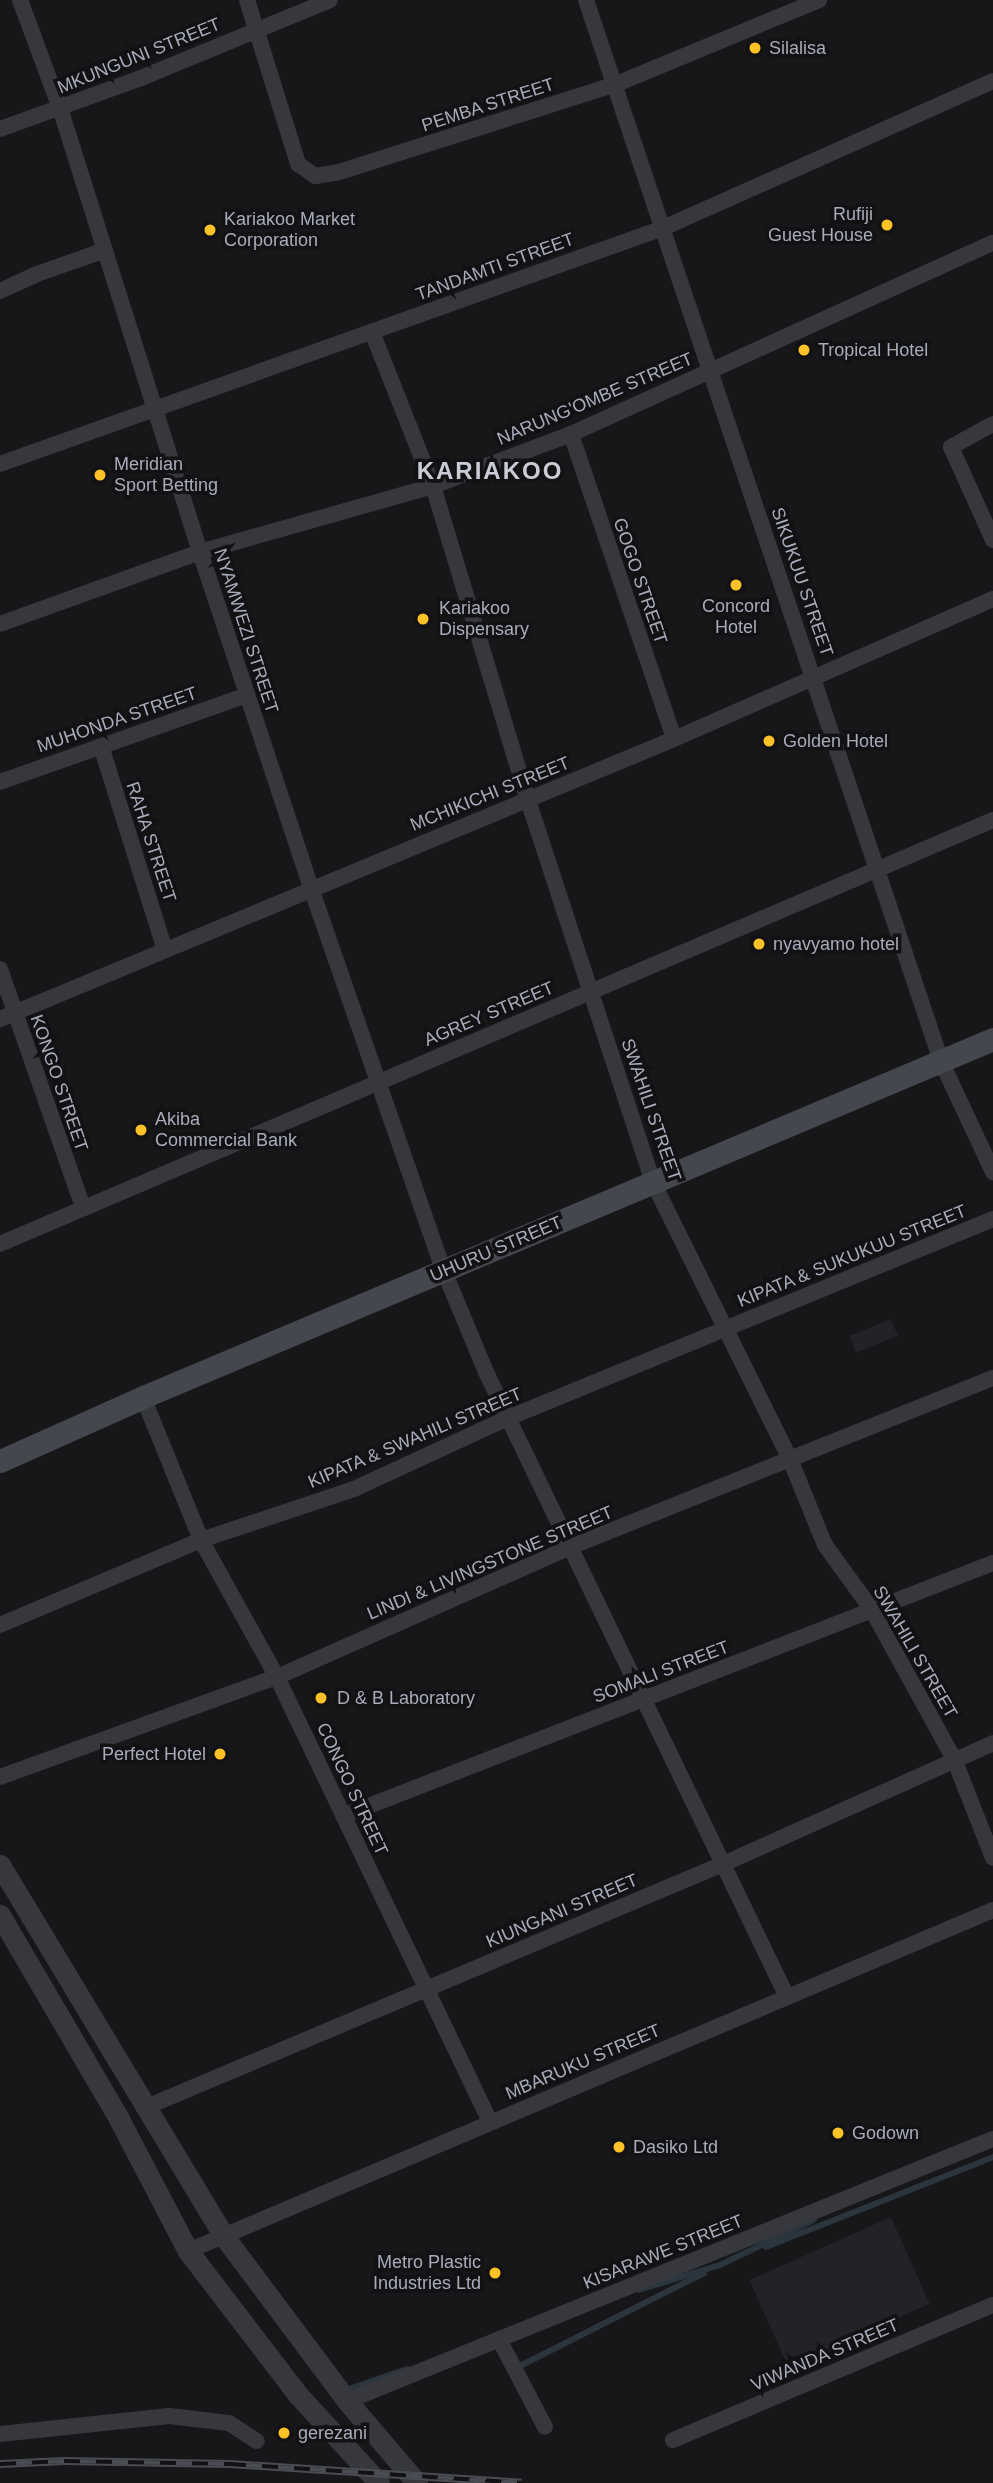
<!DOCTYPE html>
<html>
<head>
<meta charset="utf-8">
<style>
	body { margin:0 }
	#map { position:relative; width:993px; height:2483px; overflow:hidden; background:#171719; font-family:Arial,sans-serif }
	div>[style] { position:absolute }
	.built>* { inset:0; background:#232226; transform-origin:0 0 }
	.stream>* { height:6px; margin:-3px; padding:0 3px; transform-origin:3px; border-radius:3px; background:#2b353e }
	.minor>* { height:16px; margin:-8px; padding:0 8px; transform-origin:8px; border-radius:8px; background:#37383e }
	.tertiary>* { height:21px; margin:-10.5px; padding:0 10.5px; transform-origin:10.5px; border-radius:10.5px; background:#37383e }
	.secondary>* { height:23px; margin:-11.5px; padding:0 11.5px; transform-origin:11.5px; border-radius:11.5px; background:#45474e }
	.rail>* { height:8px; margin-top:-4px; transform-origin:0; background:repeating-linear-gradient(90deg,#121114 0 16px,#4a4c53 0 32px); box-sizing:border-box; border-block:2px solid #4a4c53 }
	.dots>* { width:19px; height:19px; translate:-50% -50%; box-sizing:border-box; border:4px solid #121114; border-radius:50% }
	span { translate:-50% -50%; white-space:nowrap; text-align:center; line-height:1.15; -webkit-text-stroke:7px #121114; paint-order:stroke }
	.poi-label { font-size:18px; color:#a8acba }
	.left { translate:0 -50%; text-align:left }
	.right { translate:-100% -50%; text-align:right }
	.street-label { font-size:18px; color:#a8acba }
	.district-label { font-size:24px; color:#c9ccd5; font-weight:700; letter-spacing:2px }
</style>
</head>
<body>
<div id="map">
	<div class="built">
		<i style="left:891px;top:1319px;width:18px;height:45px;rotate:68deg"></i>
		<i style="left:891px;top:2217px;width:95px;height:155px;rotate:66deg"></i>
	</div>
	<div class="stream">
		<i style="left:766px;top:2247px;width:244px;rotate:-21.6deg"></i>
		<i style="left:639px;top:2290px;width:85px;rotate:-17.2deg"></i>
		<i style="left:720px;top:2265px;width:104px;rotate:-25.6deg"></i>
		<i style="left:514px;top:2369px;width:213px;rotate:-26.8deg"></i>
		<i style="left:346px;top:2390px;width:65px;rotate:-19deg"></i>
	</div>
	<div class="minor">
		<i style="left:20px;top:0;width:115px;rotate:69.7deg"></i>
		<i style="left:60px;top:108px;width:466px;rotate:72.5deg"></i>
		<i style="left:200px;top:552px;width:354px;rotate:71.7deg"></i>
		<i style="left:311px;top:888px;width:405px;rotate:70.9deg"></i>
		<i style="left:444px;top:1271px;width:109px;rotate:67.4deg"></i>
		<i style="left:486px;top:1372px;width:694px;rotate:64.28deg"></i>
		<i style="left:247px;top:0;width:172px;rotate:72.7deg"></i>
		<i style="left:298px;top:164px;width:21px;rotate:35deg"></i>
		<i style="left:315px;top:176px;width:24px;rotate:-9deg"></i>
		<i style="left:339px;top:172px;width:288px;rotate:-17.6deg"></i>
		<i style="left:614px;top:85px;width:222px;rotate:-22.5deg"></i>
		<i style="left:586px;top:0;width:1119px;rotate:71.5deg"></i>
		<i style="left:941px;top:1061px;width:123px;rotate:64.9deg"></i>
		<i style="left:0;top:129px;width:150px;rotate:-19.9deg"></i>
		<i style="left:141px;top:78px;width:204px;rotate:-22.4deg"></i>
		<i style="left:0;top:291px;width:41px;rotate:-24.7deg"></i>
		<i style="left:37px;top:274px;width:72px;rotate:-19.4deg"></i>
		<i style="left:372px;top:332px;width:166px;rotate:68.4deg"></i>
		<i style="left:433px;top:486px;width:328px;rotate:73.2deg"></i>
		<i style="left:528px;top:800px;width:402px;rotate:71.9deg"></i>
		<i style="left:653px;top:1182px;width:309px;rotate:63.7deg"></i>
		<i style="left:790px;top:1459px;width:93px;rotate:67.9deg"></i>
		<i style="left:825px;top:1545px;width:80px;rotate:54.1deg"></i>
		<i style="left:872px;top:1610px;width:170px;rotate:61.2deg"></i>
		<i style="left:954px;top:1759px;width:106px;rotate:68.5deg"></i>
		<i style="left:993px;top:424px;width:48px;rotate:151.3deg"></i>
		<i style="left:951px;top:447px;width:102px;rotate:65.7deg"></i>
		<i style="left:571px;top:434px;width:322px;rotate:71.3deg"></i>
		<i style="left:0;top:464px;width:704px;rotate:-19.59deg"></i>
		<i style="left:663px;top:228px;width:361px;rotate:-24deg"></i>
		<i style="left:0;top:624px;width:213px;rotate:-19.8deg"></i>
		<i style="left:200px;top:552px;width:242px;rotate:-15.8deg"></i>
		<i style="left:433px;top:486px;width:147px;rotate:-20.6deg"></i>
		<i style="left:571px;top:434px;width:463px;rotate:-24.4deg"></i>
		<i style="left:101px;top:746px;width:214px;rotate:72.6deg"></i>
		<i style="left:0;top:782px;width:262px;rotate:-19.4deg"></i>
		<i style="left:0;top:969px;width:253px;rotate:70.8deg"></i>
		<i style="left:0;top:1019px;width:730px;rotate:-22.56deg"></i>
		<i style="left:674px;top:739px;width:348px;rotate:-23.7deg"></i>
		<i style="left:0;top:1244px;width:1080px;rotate:-23.12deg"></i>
		<i style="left:143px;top:1397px;width:154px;rotate:67.9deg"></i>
		<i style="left:201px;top:1540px;width:157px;rotate:61deg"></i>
		<i style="left:277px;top:1677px;width:493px;rotate:64.4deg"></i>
		<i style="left:0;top:1625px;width:218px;rotate:-22.9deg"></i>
		<i style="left:201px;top:1540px;width:161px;rotate:-18.4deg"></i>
		<i style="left:354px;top:1489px;width:170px;rotate:-24.8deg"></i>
		<i style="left:508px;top:1418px;width:524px;rotate:-22.31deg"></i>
		<i style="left:0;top:1777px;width:294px;rotate:-19.9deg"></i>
		<i style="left:277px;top:1677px;width:321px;rotate:-23.9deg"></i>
		<i style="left:570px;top:1547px;width:456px;rotate:-21.8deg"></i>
		<i style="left:343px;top:1816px;width:698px;rotate:-21.27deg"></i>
		<i style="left:144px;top:2108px;width:628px;rotate:-22.85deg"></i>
		<i style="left:723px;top:1864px;width:296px;rotate:-24.1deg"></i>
		<i style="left:188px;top:2251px;width:874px;rotate:-22.96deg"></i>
		<i style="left:499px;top:2339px;width:99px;rotate:62.4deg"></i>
		<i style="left:347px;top:2401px;width:697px;rotate:-22.08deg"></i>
		<i style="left:0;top:2434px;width:170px;rotate:-6.1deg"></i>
		<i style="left:169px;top:2416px;width:60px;rotate:6.7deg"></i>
		<i style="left:229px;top:2423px;width:33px;rotate:33deg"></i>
		<i style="left:673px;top:2440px;width:347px;rotate:-22.9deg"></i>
	</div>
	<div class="tertiary">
		<i style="left:0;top:1865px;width:432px;rotate:58.9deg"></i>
		<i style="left:223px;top:2235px;width:207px;rotate:53.2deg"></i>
		<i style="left:347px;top:2401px;width:108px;rotate:49.5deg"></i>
		<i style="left:0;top:1915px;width:236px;rotate:59.7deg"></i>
		<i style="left:119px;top:2119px;width:149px;rotate:62.4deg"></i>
		<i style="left:188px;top:2251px;width:183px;rotate:52.6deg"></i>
		<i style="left:299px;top:2396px;width:118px;rotate:47.4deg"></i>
	</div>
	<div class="secondary">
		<i style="left:0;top:1461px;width:157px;rotate:-24.1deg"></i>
		<i style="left:143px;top:1397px;width:922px;rotate:-22.84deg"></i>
	</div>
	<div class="rail">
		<i style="left:0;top:2464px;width:64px;rotate:-2.7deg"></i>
		<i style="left:64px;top:2461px;width:166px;rotate:1deg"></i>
		<i style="left:230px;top:2464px;width:292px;rotate:3.7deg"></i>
	</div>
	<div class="dots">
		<i style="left:755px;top:48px;background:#ffc128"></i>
		<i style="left:887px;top:225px;background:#ffc128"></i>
		<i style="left:210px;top:230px;background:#ffc128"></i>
		<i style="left:804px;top:350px;background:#ffc128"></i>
		<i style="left:100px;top:475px;background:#ffc128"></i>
		<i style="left:736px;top:585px;background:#ffc128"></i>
		<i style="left:423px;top:619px;background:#ffc128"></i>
		<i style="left:769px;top:741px;background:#ffc128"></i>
		<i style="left:759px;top:944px;background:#ffc128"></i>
		<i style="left:141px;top:1130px;background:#ffc128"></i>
		<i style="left:321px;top:1698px;background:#ffc128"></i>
		<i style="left:220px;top:1754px;background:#ffc128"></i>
		<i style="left:838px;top:2133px;background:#ffc128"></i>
		<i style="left:619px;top:2147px;background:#ffc128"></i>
		<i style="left:495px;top:2273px;background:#ffc128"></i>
		<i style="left:284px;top:2433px;background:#ffc128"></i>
	</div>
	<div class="poi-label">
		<span class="left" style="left:769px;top:48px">Silalisa</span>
		<span class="right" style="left:873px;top:225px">Rufiji<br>Guest House</span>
		<span class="left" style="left:224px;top:230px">Kariakoo Market<br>Corporation</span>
		<span class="left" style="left:818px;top:350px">Tropical Hotel</span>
		<span class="left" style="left:114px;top:475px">Meridian<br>Sport Betting</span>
		<span style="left:736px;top:617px">Concord<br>Hotel</span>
		<span class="left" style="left:439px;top:619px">Kariakoo<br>Dispensary</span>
		<span class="left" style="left:783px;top:741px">Golden Hotel</span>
		<span class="left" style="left:773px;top:944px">nyavyamo hotel</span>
		<span class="left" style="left:155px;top:1130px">Akiba<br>Commercial Bank</span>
		<span class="left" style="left:337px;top:1698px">D &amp; B Laboratory</span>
		<span class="right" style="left:206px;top:1754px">Perfect Hotel</span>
		<span class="left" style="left:852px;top:2133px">Godown</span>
		<span class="left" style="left:633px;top:2147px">Dasiko Ltd</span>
		<span class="right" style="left:481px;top:2273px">Metro Plastic<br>Industries Ltd</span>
		<span class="left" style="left:298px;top:2433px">gerezani</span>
	</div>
	<div class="street-label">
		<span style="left:139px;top:56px;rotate:-22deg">MKUNGUNI STREET</span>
		<span style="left:488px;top:105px;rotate:-18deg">PEMBA STREET</span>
		<span style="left:495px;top:267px;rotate:-20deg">TANDAMTI STREET</span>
		<span style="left:595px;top:399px;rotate:-23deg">NARUNG'OMBE STREET</span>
		<span style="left:640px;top:581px;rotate:71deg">GOGO STREET</span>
		<span style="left:802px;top:582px;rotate:71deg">SIKUKUU STREET</span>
		<span style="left:246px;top:631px;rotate:72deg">NYAMWEZI STREET</span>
		<span style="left:117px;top:720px;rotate:-19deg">MUHONDA STREET</span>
		<span style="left:490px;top:794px;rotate:-22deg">MCHIKICHI STREET</span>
		<span style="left:151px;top:842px;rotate:72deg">RAHA STREET</span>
		<span style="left:489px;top:1014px;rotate:-23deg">AGREY STREET</span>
		<span style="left:59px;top:1083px;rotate:71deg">KONGO STREET</span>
		<span style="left:651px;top:1110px;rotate:71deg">SWAHILI STREET</span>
		<span style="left:496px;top:1249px;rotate:-23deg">UHURU STREET</span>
		<span style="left:852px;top:1256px;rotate:-22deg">KIPATA &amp; SUKUKUU STREET</span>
		<span style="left:415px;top:1438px;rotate:-23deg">KIPATA &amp; SWAHILI STREET</span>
		<span style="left:490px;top:1563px;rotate:-23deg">LINDI &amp; LIVINGSTONE STREET</span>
		<span style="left:915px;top:1652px;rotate:60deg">SWAHILI STREET</span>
		<span style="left:661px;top:1672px;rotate:-21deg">SOMALI STREET</span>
		<span style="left:352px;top:1789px;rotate:65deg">CONGO STREET</span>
		<span style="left:562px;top:1911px;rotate:-23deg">KIUNGANI STREET</span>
		<span style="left:583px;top:2062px;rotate:-23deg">MBARUKU STREET</span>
		<span style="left:663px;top:2252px;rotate:-22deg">KISARAWE STREET</span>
		<span style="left:825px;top:2355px;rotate:-23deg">VIWANDA STREET</span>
	</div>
	<div class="district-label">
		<span style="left:490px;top:471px">KARIAKOO</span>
	</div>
</div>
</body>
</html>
